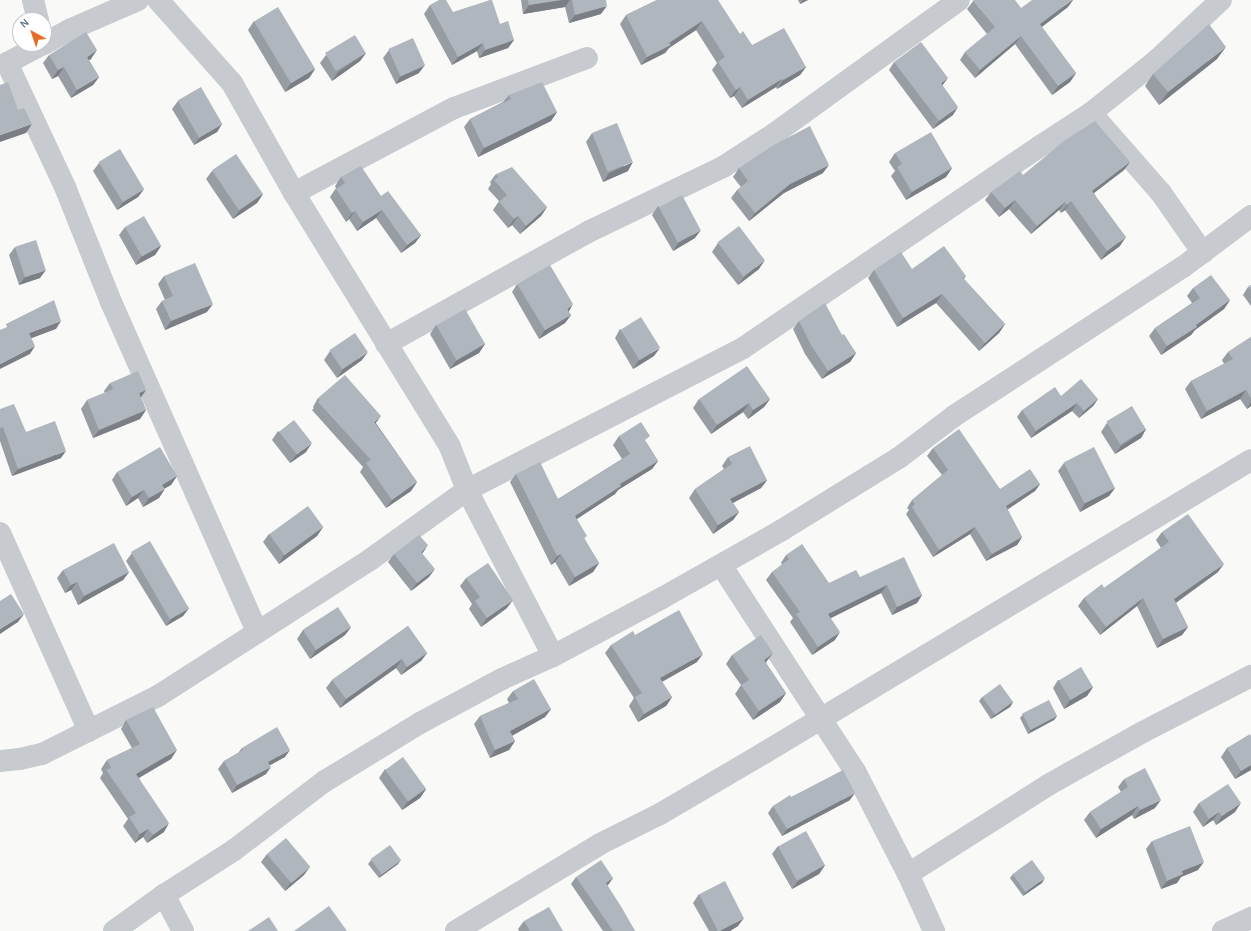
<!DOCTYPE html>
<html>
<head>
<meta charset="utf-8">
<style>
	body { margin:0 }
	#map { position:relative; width:1251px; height:931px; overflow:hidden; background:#f9f9f7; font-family:Karla,sans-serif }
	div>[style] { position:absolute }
	.street>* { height:22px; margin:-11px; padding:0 11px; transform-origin:11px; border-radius:11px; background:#c7cace }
	.wall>* { inset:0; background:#979da3 }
	.shaded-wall>* { inset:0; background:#7b7f85 }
	.building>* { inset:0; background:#b0b6be; transform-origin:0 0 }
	span { translate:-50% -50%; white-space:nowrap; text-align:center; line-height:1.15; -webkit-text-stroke:4px #fff; paint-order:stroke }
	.north { position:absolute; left:12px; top:12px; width:40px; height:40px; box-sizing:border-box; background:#fff; border:1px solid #c2c8d0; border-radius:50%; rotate:320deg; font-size:11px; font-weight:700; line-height:16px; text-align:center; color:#677689 }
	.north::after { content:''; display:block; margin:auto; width:14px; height:18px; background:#e86c28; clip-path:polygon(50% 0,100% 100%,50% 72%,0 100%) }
</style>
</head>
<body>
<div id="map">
	<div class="street">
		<i style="left:33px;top:0;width:21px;rotate:76deg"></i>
		<i style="left:158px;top:0;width:111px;rotate:48.3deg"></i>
		<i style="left:232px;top:83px;width:126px;rotate:60.6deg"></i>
		<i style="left:294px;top:193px;width:298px;rotate:58.4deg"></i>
		<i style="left:450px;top:447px;width:46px;rotate:68.4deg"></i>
		<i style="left:467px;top:490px;width:187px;rotate:62.6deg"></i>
		<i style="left:43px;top:44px;width:41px;rotate:152.2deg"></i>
		<i style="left:7px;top:63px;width:137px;rotate:64.9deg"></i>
		<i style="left:65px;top:187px;width:124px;rotate:68.2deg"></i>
		<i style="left:111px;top:302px;width:361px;rotate:66.1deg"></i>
		<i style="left:44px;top:44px;width:29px;rotate:-29deg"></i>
		<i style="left:69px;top:30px;width:75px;rotate:-23.5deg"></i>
		<i style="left:1091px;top:113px;width:106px;rotate:48.8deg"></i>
		<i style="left:1161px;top:193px;width:73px;rotate:55deg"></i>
		<i style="left:294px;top:193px;width:181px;rotate:-28deg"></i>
		<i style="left:454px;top:108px;width:142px;rotate:-20.6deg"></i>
		<i style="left:386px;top:344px;width:231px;rotate:-29deg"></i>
		<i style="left:588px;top:232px;width:150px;rotate:-25.7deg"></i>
		<i style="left:723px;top:167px;width:61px;rotate:-32.9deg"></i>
		<i style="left:774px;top:134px;width:228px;rotate:-35.9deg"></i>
		<i style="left:0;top:533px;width:217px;rotate:65.8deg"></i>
		<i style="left:721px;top:565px;width:246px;rotate:57deg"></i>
		<i style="left:855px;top:771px;width:116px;rotate:62.8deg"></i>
		<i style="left:908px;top:874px;width:63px;rotate:65.5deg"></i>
		<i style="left:0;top:761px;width:20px;rotate:-6deg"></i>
		<i style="left:20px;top:759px;width:23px;rotate:-13deg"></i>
		<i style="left:42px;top:754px;width:130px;rotate:-26.6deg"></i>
		<i style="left:158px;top:696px;width:253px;rotate:-32.7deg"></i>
		<i style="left:371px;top:559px;width:118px;rotate:-35.7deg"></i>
		<i style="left:467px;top:490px;width:310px;rotate:-27.2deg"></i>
		<i style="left:743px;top:348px;width:361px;rotate:-34.2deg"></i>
		<i style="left:1042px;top:145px;width:59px;rotate:-33.1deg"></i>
		<i style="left:1091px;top:113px;width:83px;rotate:-38.7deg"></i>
		<i style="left:1156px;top:61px;width:89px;rotate:-43.2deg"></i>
		<i style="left:908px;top:874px;width:166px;rotate:-32.4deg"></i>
		<i style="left:1048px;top:785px;width:109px;rotate:-29.2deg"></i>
		<i style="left:1143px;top:732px;width:122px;rotate:-27.4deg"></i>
		<i style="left:114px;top:931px;width:62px;rotate:-35.8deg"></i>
		<i style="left:183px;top:931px;width:41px;rotate:-117.8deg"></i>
		<i style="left:164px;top:895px;width:83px;rotate:-32.7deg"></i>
		<i style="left:234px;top:850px;width:114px;rotate:-37.2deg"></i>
		<i style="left:325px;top:781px;width:111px;rotate:-31.4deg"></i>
		<i style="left:420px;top:723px;width:93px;rotate:-28.2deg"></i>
		<i style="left:502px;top:679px;width:56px;rotate:-24.3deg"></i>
		<i style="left:553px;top:656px;width:123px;rotate:-28deg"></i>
		<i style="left:662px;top:598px;width:138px;rotate:-29.5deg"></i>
		<i style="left:782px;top:530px;width:139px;rotate:-31.7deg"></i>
		<i style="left:900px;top:457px;width:68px;rotate:-37.2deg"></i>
		<i style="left:954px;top:416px;width:273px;rotate:-33.1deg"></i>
		<i style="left:1183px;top:267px;width:85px;rotate:-36.9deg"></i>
		<i style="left:456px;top:931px;width:168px;rotate:-31.1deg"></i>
		<i style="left:600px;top:844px;width:67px;rotate:-26.6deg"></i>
		<i style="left:660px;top:814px;width:121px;rotate:-30.4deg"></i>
		<i style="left:764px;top:753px;width:568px;rotate:-31.03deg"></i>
		<i style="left:1223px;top:931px;width:31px;rotate:-25deg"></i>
	</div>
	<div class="wall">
		<i style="clip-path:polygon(521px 0,606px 0,601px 14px,569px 23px,565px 7px,523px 14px)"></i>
		<i style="clip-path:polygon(657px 0,740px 34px,752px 45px,806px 67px,800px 75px,777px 89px,776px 87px,742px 108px,734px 96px,730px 98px,712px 70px,717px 63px,696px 30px,669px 48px,665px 53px,641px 65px,620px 24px,626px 15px)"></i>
		<i style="clip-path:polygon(798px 0,808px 0,800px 4px)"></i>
		<i style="clip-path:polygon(974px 0,1021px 8px,1068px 7px,1041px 27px,1076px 73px,1070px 82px,1052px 95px,1015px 44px,975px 78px,960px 60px,965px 52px,987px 34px,967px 9px)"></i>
		<i style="clip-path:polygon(430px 5px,453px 12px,500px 24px,514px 40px,508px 48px,479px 58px,477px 51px,452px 65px,424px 14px)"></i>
		<i style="clip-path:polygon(254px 21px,315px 69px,309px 78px,285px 92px,248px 30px)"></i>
		<i style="clip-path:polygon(389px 50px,419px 73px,396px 84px,383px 58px)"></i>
		<i style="clip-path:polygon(366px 53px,360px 61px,332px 81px,320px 63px,326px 55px)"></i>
		<i style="clip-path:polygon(49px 55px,91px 59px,89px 60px,99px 77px,93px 85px,71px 98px,58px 76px,52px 79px,43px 63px)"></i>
		<i style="clip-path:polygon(1217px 59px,1159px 105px,1145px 86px,1153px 74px)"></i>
		<i style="clip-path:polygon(894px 62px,942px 86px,953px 115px,933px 129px,889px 70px)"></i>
		<i style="clip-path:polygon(509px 95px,557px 112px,551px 121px,478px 157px,464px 127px,470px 119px,503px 102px)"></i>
		<i style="clip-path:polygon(178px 101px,222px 124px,217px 132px,194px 145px,172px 109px)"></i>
		<i style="clip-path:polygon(592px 133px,628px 171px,603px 182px,586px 142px)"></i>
		<i style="clip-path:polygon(895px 153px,952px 168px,946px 177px,906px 200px,891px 176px,895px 171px,889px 162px)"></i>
		<i style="clip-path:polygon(1130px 162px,1124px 170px,1094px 193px,1120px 246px,1101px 260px,1065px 210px,1061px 213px,1059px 210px,1031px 234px,1009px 209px,999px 217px,985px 200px,991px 192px,1023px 175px)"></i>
		<i style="clip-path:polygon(99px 163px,144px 189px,138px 197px,117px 210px,93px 171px)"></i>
		<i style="clip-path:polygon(739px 168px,823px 173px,784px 193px,749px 221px,731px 198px,737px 190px,741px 187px,733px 177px)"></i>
		<i style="clip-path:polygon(212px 171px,263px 194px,257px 203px,233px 219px,206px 179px)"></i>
		<i style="clip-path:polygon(496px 174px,547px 207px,541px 216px,520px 234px,512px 225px,508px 228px,493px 210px,499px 201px,488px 189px,491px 184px,490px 182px)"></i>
		<i style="clip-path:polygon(341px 177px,381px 196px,421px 235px,415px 243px,401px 253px,376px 218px,357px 231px,349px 219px,346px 222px,330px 197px,336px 188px,335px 186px)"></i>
		<i style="clip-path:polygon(658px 206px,695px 238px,673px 251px,652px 215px)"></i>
		<i style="clip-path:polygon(125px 227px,161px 246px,155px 255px,136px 265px,119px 235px)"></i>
		<i style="clip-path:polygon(718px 243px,759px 269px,738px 285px,712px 252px)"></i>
		<i style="clip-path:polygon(15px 247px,40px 278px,19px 285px,9px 255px)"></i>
		<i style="clip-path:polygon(912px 269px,966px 276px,964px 279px,1005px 324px,999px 333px,979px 351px,936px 303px,897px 327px,868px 278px,874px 270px)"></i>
		<i style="clip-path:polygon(164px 276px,207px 312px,165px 330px,156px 309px,162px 301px,165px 300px,158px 284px)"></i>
		<i style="clip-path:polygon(517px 284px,568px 311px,571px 315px,565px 323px,539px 339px,512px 292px)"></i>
		<i style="clip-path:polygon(1251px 285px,1251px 306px,1243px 295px,1248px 287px)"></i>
		<i style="clip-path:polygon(1193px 288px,1230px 300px,1224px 309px,1195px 330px,1191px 335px,1161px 355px,1149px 336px,1155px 328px,1192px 303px,1187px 296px)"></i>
		<i style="clip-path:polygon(799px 321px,842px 335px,856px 353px,850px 362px,822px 379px,805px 354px,793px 329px)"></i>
		<i style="clip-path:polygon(436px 325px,485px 344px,479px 353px,450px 369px,430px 334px)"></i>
		<i style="clip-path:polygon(620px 329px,654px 356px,633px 369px,615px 338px)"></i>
		<i style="clip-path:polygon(1251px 337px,1251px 406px,1247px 409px,1240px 399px,1201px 419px,1185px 389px,1191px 381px,1224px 364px,1222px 360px,1228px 352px)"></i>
		<i style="clip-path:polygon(330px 351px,362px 360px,337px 378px,324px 360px)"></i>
		<i style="clip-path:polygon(110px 383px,141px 398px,146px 410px,140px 419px,93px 438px,81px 409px,87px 400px,105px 393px,104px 391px)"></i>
		<i style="clip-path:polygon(1061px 396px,1098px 399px,1093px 406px,1079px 418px,1072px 411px,1031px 438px,1017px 417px,1022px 410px)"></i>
		<i style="clip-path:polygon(318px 398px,376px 423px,417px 482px,411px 491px,386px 508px,360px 472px,363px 467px,312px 410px,314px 408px,313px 407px)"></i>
		<i style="clip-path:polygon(699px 399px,770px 399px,764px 407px,748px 419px,743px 412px,711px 434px,693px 408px)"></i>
		<i style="clip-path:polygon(0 409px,26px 432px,61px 458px,12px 476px,0 441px)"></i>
		<i style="clip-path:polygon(1107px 423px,1146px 429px,1141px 438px,1115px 454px,1101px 432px)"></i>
		<i style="clip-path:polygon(278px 431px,306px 452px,290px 463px,272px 440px)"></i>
		<i style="clip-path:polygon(619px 436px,646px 442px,658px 461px,652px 469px,618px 490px,615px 494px,577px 519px,585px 540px,599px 563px,593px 572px,569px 586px,555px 562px,551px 565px,510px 482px,516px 474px,558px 499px,622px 459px,613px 445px)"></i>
		<i style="clip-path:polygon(933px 448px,1000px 489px,1040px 484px,1035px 491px,1007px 509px,1022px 537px,1017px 545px,986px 561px,970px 534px,933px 557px,906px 514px,909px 510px,907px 508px,912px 500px,942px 475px,927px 456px)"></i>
		<i style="clip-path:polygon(728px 457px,767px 480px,761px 488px,733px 503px,739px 512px,733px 520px,713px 534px,689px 498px,695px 489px,724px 469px,722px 466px)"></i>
		<i style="clip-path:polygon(1064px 463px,1115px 488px,1109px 496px,1080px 512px,1058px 471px)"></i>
		<i style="clip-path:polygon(117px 472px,177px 476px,171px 485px,164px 489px,159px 498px,143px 507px,138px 498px,126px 506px,112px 480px)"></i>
		<i style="clip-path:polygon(323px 527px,317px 536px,279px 564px,263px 542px,269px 534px)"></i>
		<i style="clip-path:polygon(1162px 532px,1218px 572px,1176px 603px,1188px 627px,1182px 635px,1157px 648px,1137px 606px,1100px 635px,1078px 606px,1084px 598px,1104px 588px,1161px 548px,1156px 540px)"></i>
		<i style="clip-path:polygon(132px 553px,189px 608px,183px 616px,166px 626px,126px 561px)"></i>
		<i style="clip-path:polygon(394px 554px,429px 577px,411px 591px,388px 562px)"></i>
		<i style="clip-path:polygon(786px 555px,829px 583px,860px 577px,922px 595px,917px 603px,892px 615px,881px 593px,831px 618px,835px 640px,812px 655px,790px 622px,793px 618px,766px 580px,772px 572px,782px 565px,781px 563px)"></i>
		<i style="clip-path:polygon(63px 570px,129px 572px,123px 580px,78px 605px,71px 590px,65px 593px,57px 578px)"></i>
		<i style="clip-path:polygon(466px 578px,507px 608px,481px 627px,469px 609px,472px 604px,460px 586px)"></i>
		<i style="clip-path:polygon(408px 626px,427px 653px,421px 661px,401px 675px,396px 668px,340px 708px,326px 688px,332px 680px)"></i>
		<i style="clip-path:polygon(351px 627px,345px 635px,310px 659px,297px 639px,303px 630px)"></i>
		<i style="clip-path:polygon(635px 635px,697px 662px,662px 682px,672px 697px,666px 706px,638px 722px,629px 706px,634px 698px,605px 653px,611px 645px)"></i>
		<i style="clip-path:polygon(732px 655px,767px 661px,766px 663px,786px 693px,780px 702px,753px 720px,735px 694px,741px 685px,726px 664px)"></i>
		<i style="clip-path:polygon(1058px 680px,1093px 687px,1087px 696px,1064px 709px,1053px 688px)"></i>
		<i style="clip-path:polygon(513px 691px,551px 709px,545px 717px,512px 736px,515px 741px,509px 750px,490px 758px,474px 724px,480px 716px,509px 703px,507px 699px)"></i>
		<i style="clip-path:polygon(982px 697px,1013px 702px,1010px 707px,991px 719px,979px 701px)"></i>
		<i style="clip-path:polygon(1023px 714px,1057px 716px,1054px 720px,1028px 734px,1020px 718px)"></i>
		<i style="clip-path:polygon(126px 720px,171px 759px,139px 778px,164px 832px,147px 843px,143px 837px,135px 843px,123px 826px,128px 819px,100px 778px,103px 773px,101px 769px,107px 760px,132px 748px,121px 729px)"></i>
		<i style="clip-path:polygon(1251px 736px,1251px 770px,1235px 779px,1221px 757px,1227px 748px)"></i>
		<i style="clip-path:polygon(242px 748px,285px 757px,270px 765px,266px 774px,232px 793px,218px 769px,224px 761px,238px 753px)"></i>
		<i style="clip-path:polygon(385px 769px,426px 789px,420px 798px,402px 810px,379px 778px)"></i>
		<i style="clip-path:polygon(1124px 779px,1155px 808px,1134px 819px,1132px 815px,1096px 838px,1084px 820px,1090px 812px,1121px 792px,1118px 787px)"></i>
		<i style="clip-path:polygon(791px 797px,850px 800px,782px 836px,768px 813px,773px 806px)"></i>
		<i style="clip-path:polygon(1199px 803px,1235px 812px,1216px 825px,1213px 820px,1203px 827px,1193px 812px)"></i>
		<i style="clip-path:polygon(1152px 841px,1198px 870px,1181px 877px,1177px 883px,1161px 889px,1146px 849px)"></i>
		<i style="clip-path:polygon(778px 846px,825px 865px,819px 874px,792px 889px,772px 854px)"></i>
		<i style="clip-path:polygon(267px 854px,304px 875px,285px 891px,261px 862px)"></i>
		<i style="clip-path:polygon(371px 860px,398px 864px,379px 878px,368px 864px)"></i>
		<i style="clip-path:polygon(1013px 874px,1042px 883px,1023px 896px,1010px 878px)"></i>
		<i style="clip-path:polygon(576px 877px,613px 878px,607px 886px,635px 931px,603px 931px,571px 884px)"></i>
		<i style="clip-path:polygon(699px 894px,738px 926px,730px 931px,709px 931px,693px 903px)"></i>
		<i style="clip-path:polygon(524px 921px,563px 931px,519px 931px,518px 929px)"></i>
	</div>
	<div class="shaded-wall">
		<i style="clip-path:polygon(561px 0,570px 0,565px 7px,523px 14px,529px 5px)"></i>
		<i style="clip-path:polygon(803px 0,808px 0,800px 4px)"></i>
		<i style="clip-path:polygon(1072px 0,1073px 0,1068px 7px,1034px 33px,1040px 24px)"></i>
		<i style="clip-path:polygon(607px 6px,601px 14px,569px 23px,575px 15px)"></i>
		<i style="clip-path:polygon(702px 21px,696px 30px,669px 48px,665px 53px,641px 65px,647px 57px)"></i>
		<i style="clip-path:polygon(1021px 36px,1015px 44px,975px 78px,980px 70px)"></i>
		<i style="clip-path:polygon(514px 40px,508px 48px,479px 58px,485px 50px)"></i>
		<i style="clip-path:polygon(483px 43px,477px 51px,452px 65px,458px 57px)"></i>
		<i style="clip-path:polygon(1226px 47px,1217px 59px,1159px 105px,1168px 92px)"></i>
		<i style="clip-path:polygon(97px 50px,91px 59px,81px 65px,87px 57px)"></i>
		<i style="clip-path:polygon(366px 53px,360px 61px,332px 81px,338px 72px)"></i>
		<i style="clip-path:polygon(425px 65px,419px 73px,396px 84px,401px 75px)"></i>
		<i style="clip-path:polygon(64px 67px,58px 76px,52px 79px,58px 70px)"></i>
		<i style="clip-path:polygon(806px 67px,800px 75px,777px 89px,783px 80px)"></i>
		<i style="clip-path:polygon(315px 69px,309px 78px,285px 92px,291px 83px)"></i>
		<i style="clip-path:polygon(1076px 73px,1070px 82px,1052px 95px,1058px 86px)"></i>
		<i style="clip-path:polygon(99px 77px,93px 85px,71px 98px,77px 90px)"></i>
		<i style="clip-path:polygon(948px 78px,942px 86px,941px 83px)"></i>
		<i style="clip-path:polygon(782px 79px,776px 87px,742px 108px,748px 100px)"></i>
		<i style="clip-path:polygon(740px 87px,734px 96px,730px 98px,736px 90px)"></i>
		<i style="clip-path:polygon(958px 107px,953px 115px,933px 129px,939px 121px)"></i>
		<i style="clip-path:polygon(557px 112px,551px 121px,478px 157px,484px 148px)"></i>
		<i style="clip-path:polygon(32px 124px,26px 133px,0 142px,0 135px)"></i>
		<i style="clip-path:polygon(222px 124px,217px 132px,194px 145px,200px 137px)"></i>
		<i style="clip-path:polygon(633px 162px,628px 171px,603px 182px,609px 173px)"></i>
		<i style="clip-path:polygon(1130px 162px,1124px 170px,1086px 199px,1092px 191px)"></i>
		<i style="clip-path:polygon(829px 165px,823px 173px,784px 193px,749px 221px,755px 213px,790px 184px)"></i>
		<i style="clip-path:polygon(952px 168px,946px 177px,906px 200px,912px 192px)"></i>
		<i style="clip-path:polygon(144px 189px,138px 197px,117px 210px,123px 202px)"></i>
		<i style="clip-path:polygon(263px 194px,257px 203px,233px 219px,239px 211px)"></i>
		<i style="clip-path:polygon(1015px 200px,1009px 209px,999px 217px,1005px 208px)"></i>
		<i style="clip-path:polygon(1071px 201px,1065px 210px,1061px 213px,1067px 205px)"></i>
		<i style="clip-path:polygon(1065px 202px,1059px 210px,1031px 234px,1037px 226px)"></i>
		<i style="clip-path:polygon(547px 207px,541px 216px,520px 234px,526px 226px)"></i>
		<i style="clip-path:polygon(382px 210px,376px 218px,357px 231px,363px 222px)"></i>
		<i style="clip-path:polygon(355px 211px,349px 219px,346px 222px,352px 213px)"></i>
		<i style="clip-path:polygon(518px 216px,512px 225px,508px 228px,514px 219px)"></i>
		<i style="clip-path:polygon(701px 230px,695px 238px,673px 251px,678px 243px)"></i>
		<i style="clip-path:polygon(421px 235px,415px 243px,401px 253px,407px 245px)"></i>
		<i style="clip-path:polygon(1126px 237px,1120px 246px,1101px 260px,1107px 251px)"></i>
		<i style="clip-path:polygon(161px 246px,155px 255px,136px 265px,141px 257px)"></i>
		<i style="clip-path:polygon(765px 260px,759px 269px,738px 285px,744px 277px)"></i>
		<i style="clip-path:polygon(46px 270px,40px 278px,19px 285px,25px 277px)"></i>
		<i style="clip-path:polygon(942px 294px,936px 303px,897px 327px,903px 318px)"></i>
		<i style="clip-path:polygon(1230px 300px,1224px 309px,1195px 330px,1191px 335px,1161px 355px,1167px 346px)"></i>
		<i style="clip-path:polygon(213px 304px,207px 312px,165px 330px,171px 321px)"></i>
		<i style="clip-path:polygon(573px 304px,568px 313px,567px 309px)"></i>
		<i style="clip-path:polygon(571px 315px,565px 323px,539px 339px,545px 330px)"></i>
		<i style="clip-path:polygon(61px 321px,56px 329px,24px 341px,29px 333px)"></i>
		<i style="clip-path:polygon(1005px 324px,999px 333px,979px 351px,985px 343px)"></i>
		<i style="clip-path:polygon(485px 344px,479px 353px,450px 369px,456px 361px)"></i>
		<i style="clip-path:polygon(35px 346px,30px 354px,0 369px,0 364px)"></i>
		<i style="clip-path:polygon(660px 348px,654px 356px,633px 369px,639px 360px)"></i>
		<i style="clip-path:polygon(368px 352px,362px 360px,337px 378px,343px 369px)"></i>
		<i style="clip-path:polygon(856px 353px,850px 362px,822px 379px,828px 371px)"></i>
		<i style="clip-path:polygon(146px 390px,140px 399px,139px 393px)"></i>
		<i style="clip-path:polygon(1246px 390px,1240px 399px,1201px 419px,1207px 411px)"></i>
		<i style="clip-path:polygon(770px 399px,764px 407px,748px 419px,753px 410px)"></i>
		<i style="clip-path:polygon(1098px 399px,1093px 406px,1079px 418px,1084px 411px)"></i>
		<i style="clip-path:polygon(1251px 402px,1251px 406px,1247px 409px)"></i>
		<i style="clip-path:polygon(749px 403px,743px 412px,711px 434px,717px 425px)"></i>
		<i style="clip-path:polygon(1077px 403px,1072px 411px,1031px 438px,1036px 431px)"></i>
		<i style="clip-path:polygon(146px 410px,140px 419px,93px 438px,99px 430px)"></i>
		<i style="clip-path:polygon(381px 416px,375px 424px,374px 422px)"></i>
		<i style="clip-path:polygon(1146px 429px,1141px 438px,1115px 454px,1121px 446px)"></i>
		<i style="clip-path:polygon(312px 443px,306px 452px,290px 463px,296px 455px)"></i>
		<i style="clip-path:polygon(66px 451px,61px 458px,12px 476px,18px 469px)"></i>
		<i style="clip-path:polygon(658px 461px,652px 469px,618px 490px,615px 494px,569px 524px,575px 516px,620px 484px)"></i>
		<i style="clip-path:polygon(177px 476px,171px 485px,156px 493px,162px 485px)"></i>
		<i style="clip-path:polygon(767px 480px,761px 488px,725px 507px,730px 499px)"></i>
		<i style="clip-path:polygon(417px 482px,411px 491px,386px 508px,392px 500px)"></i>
		<i style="clip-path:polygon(1040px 484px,1035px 491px,1001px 514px,1006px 506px)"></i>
		<i style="clip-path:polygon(1115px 488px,1109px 496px,1080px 512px,1085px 503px)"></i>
		<i style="clip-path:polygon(165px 489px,159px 498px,143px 507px,149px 498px)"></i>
		<i style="clip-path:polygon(144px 490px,138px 498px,126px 506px,132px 497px)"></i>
		<i style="clip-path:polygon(739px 512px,733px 520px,713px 534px,718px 525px)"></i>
		<i style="clip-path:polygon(323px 527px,317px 536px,279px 564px,284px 555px)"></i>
		<i style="clip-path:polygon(975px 527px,970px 534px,933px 557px,939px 550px)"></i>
		<i style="clip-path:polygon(1022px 537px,1017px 545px,986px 561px,992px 554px)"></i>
		<i style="clip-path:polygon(428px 545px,422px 554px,421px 552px)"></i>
		<i style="clip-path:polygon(561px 554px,555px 562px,551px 565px,557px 556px)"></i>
		<i style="clip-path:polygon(599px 563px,593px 572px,569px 586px,575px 577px)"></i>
		<i style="clip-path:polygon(1224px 564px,1218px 572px,1168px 608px,1174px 599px)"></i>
		<i style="clip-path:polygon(435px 569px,429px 577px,411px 591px,417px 583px)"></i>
		<i style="clip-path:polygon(129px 572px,123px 580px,78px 605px,84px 596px)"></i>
		<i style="clip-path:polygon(77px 582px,71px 590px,65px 593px,71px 585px)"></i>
		<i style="clip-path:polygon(887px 585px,881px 593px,823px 622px,828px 614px)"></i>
		<i style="clip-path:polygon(922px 595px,917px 603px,892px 615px,897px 607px)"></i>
		<i style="clip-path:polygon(1143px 598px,1137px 606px,1100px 635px,1106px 627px)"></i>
		<i style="clip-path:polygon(513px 600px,507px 608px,481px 627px,487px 618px)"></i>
		<i style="clip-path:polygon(189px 608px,183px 616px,166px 626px,172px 618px)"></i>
		<i style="clip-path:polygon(24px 614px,18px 622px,0 634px,0 629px)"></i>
		<i style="clip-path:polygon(351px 627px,345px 635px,310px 659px,316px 650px)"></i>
		<i style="clip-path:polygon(1188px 627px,1182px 635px,1157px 648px,1163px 639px)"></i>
		<i style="clip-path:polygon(840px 632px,835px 640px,812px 655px,818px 647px)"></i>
		<i style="clip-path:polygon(427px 653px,421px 661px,401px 675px,407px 667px)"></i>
		<i style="clip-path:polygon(773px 653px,767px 661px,758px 668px,764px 660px)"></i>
		<i style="clip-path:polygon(703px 654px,697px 662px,654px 686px,660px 678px)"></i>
		<i style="clip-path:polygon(402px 659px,396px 668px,340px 708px,346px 699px)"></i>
		<i style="clip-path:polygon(1093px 687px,1087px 696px,1064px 709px,1070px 700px)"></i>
		<i style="clip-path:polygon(786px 693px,780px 702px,753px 720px,759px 711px)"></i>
		<i style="clip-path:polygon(672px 697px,666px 706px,638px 722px,644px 714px)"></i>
		<i style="clip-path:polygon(1013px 702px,1010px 707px,991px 719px,994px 715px)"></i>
		<i style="clip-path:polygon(551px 709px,545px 717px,504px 740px,510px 731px)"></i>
		<i style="clip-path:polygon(1057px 716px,1054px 720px,1028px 734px,1031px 730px)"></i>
		<i style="clip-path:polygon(515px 741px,509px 750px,490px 758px,495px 750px)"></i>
		<i style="clip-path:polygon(177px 750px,171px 759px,130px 783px,136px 774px)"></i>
		<i style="clip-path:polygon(290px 750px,285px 757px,263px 769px,268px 762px)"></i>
		<i style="clip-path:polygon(1251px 765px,1251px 770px,1235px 779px,1241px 771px)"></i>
		<i style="clip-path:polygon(271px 767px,266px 774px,232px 793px,237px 785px)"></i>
		<i style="clip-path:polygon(426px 789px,420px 798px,402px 810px,408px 801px)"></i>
		<i style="clip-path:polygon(855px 793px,850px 800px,782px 836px,787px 829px)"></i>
		<i style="clip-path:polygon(1161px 800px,1155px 808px,1134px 819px,1140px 810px)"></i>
		<i style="clip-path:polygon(1241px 803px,1235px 812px,1216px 825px,1222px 816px)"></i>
		<i style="clip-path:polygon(1138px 806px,1132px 815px,1096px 838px,1101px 829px)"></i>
		<i style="clip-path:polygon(1219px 812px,1213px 820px,1203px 827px,1209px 819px)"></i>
		<i style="clip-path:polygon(169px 823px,164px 832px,147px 843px,153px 835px)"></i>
		<i style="clip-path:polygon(148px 829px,143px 837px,135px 843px,140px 834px)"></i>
		<i style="clip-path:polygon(401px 860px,398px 864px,379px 878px,382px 874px)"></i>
		<i style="clip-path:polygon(1204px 862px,1198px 870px,1181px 877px,1177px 883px,1161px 889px,1167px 881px,1182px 871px)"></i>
		<i style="clip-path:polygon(825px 865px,819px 874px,792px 889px,798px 881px)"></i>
		<i style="clip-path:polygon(310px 867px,304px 875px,285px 891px,291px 882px)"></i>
		<i style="clip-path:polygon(613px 878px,608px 885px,601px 891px,606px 883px)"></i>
		<i style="clip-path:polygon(1045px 878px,1042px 883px,1023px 896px,1026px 892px)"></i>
		<i style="clip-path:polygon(744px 918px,738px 926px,730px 931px,720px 931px)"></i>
	</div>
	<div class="building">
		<i style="clip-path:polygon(439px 0,446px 0,453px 12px,490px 0,492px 0,500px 24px,508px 21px,514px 40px,485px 50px,483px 43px,458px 57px,430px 5px)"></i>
		<i style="clip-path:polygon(528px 0,561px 0,529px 5px)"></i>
		<i style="clip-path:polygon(572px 0,606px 0,607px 6px,575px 15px)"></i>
		<i style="clip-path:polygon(657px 0,718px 0,740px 34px,743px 31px,752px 45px,784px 28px,806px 67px,783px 80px,782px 79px,748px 100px,740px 87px,736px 90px,718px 62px,725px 57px,702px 21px,669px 43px,671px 45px,647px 57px,626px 15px)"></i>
		<i style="clip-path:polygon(974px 0,1015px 0,1021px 8px,1032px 0,1072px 0,1040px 24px,1076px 73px,1058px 86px,1021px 36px,980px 70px,965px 52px,995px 27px,973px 1px)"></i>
		<i style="left:278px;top:7px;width:72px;height:28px;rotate:59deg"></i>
		<i style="clip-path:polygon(1209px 24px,1226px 47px,1168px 92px,1153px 74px)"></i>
		<i style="clip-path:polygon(86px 32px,97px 50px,87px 57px,99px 77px,77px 90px,64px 67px,58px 70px,49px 55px)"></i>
		<i style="left:355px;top:35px;width:21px;height:35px;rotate:59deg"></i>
		<i style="left:413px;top:38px;width:30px;height:27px;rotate:66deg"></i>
		<i style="clip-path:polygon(921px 42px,948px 78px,941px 83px,958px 107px,939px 121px,894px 62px)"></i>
		<i style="clip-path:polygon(8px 82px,18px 110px,24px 108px,32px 124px,0 135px,0 85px)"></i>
		<i style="clip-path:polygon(542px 82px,557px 112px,484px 148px,470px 119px,511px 99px,509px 95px)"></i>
		<i style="left:201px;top:87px;width:43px;height:27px;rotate:60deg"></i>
		<i style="clip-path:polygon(1095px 121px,1130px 162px,1092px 191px,1126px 237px,1107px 251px,1071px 201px,1067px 205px,1065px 202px,1037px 226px,1015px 200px,1005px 208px,991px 192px,1020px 171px,1023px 175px,1064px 141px)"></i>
		<i style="left:617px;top:123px;width:42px;height:27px;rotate:68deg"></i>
		<i style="clip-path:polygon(810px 126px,829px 165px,790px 184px,755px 213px,737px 190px,748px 181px,739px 168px,772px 146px)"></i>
		<i style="clip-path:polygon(931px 132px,952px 168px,912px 192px,897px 167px,902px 164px,895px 153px)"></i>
		<i style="left:120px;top:149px;width:47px;height:25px;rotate:59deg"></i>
		<i style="left:236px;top:154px;width:48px;height:29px;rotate:56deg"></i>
		<i style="clip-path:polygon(361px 166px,381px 196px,388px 191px,421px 235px,407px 245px,382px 210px,363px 222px,355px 211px,352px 213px,336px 189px,345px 183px,341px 177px)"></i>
		<i style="clip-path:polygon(512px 167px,547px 207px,526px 226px,518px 216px,514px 219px,499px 202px,507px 195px,494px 180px,498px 177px,496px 174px)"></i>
		<i style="left:682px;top:195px;width:40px;height:26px;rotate:62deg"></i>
		<i style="left:144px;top:216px;width:34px;height:22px;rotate:60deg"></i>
		<i style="left:739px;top:226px;width:43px;height:27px;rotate:53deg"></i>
		<i style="left:36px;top:240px;width:32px;height:22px;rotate:72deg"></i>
		<i style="clip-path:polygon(944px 246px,966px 276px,963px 278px,1005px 324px,985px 343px,942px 294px,903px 318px,874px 270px,901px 252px,912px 269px)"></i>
		<i style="clip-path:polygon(195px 263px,213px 304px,171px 321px,162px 301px,173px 296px,164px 276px)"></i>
		<i style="clip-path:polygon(550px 265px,573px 304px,567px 309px,571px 315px,545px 330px,517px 284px)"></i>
		<i style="clip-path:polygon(1211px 275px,1230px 300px,1196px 325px,1197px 327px,1167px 346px,1155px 328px,1200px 298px,1193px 288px)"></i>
		<i style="clip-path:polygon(1251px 285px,1251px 290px,1248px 287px)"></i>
		<i style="clip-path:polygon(54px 300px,61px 321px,29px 333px,35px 346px,0 364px,0 330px,7px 327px,6px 324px)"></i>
		<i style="clip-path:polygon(825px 303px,842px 335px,844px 334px,856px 353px,828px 371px,811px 345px,799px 321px)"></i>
		<i style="left:465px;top:309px;width:40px;height:33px;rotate:60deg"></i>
		<i style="left:641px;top:317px;width:36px;height:24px;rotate:58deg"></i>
		<i style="left:355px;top:333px;width:23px;height:31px;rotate:56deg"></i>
		<i style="clip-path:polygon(1251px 337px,1251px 398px,1246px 390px,1207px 411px,1191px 381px,1233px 359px,1228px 352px)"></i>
		<i style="clip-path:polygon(747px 366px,770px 399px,753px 410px,749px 403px,717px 425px,699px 399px)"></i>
		<i style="clip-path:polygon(138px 371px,146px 390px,139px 393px,146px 410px,99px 430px,87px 400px,113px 389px,110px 383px)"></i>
		<i style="clip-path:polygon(345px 375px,381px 416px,374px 422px,417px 482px,392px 500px,366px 463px,371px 460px,318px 402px,320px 400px,318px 398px)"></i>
		<i style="clip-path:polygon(1081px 379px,1098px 399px,1084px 411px,1077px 403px,1036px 431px,1022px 410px,1055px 387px,1061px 396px)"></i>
		<i style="clip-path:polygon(14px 404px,26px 432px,55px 421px,66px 451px,18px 469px,3px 427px,0 428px,0 409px)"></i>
		<i style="left:1132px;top:406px;width:27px;height:30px;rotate:59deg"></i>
		<i style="left:294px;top:420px;width:29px;height:19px;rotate:52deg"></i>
		<i style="clip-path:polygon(641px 422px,650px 436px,645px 440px,658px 461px,620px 484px,621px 486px,575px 516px,587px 536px,584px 538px,599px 563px,575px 577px,561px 554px,557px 556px,516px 474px,540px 462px,558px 499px,630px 454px,619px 436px)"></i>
		<i style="clip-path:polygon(959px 429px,1000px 489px,1030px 469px,1040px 484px,1006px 506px,1022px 537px,992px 554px,975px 527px,939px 550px,912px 507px,915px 504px,912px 500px,948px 470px,933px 448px)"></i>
		<i style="clip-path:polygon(750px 446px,767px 480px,730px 499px,739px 512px,718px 525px,695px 489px,732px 464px,728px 457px)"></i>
		<i style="clip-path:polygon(160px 447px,177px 476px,162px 485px,165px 489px,149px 498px,144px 490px,132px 497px,117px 472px)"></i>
		<i style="left:1094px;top:447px;width:46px;height:34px;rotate:63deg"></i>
		<i style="left:308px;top:506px;width:26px;height:48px;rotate:54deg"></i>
		<i style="clip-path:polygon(1188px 514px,1224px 564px,1174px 599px,1188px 627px,1163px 639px,1143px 598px,1106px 627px,1084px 598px,1102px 584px,1104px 588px,1169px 542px,1162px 532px)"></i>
		<i style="clip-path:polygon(419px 535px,428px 545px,421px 552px,435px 569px,417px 583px,394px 554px)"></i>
		<i style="left:150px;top:541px;width:78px;height:22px;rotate:60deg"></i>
		<i style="clip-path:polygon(114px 543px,129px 572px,84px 596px,77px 582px,71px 585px,63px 570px)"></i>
		<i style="clip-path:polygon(802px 544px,829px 583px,856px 570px,860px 577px,904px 557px,922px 595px,897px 607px,887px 585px,828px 614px,840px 632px,818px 647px,796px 614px,800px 612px,772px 572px,789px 559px,786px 555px)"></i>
		<i style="clip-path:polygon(488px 563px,513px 600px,487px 618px,475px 601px,480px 597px,466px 578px)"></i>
		<i style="clip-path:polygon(11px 594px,24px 614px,0 629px,0 601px)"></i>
		<i style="left:338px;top:607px;width:24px;height:42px;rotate:57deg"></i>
		<i style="clip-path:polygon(679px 610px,703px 654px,660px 678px,672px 697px,644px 714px,635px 697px,642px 693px,611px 645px,633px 631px,635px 635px)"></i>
		<i style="clip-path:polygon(408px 626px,427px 653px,407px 667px,402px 659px,346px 699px,332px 680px)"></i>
		<i style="clip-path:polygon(761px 635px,773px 653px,764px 660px,786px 693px,759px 711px,741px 685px,749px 680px,732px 655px)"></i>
		<i style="left:1081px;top:667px;width:23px;height:26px;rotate:59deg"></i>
		<i style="clip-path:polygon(534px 679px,551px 709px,510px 731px,515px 741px,495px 750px,480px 716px,518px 699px,513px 691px)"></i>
		<i style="left:1000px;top:684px;width:22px;height:22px;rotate:54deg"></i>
		<i style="left:1049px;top:700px;width:18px;height:30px;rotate:63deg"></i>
		<i style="clip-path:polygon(153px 707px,177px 750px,136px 774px,169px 823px,153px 835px,148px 829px,140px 834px,129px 817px,136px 813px,106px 770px,111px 768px,107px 760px,140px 744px,126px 720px)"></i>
		<i style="clip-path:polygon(277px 727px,290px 750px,268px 762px,271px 767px,237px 785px,224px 761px,243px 750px,242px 748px)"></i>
		<i style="clip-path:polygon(1250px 734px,1251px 736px,1251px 765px,1241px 771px,1227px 748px)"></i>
		<i style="left:403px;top:757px;width:39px;height:22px;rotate:54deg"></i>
		<i style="clip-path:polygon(1145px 768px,1161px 800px,1140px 810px,1138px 806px,1101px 829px,1090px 812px,1128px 787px,1124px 779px)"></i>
		<i style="clip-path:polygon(843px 770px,855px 793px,787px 829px,773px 806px,790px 795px,791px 797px)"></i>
		<i style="clip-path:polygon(1228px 784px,1241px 803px,1222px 816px,1219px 812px,1209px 819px,1199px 803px)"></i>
		<i style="clip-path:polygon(1190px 826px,1204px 862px,1182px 871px,1183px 874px,1167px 881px,1152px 841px)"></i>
		<i style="left:806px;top:831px;width:39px;height:32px;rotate:61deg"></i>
		<i style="left:286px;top:838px;width:38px;height:25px;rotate:50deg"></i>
		<i style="left:390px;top:845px;width:19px;height:24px;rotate:54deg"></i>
		<i style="clip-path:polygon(601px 860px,613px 878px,606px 883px,622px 908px,635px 931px,613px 931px,576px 877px)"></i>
		<i style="left:1032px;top:860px;width:22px;height:24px;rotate:54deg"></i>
		<i style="left:725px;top:881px;width:42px;height:29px;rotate:63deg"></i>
		<i style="clip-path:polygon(329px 906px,347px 931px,294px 931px)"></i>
		<i style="clip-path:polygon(549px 907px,563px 931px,530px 931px,524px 921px)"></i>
		<i style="clip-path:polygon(269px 917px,278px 931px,248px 931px)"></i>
	</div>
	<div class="north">N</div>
</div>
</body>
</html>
